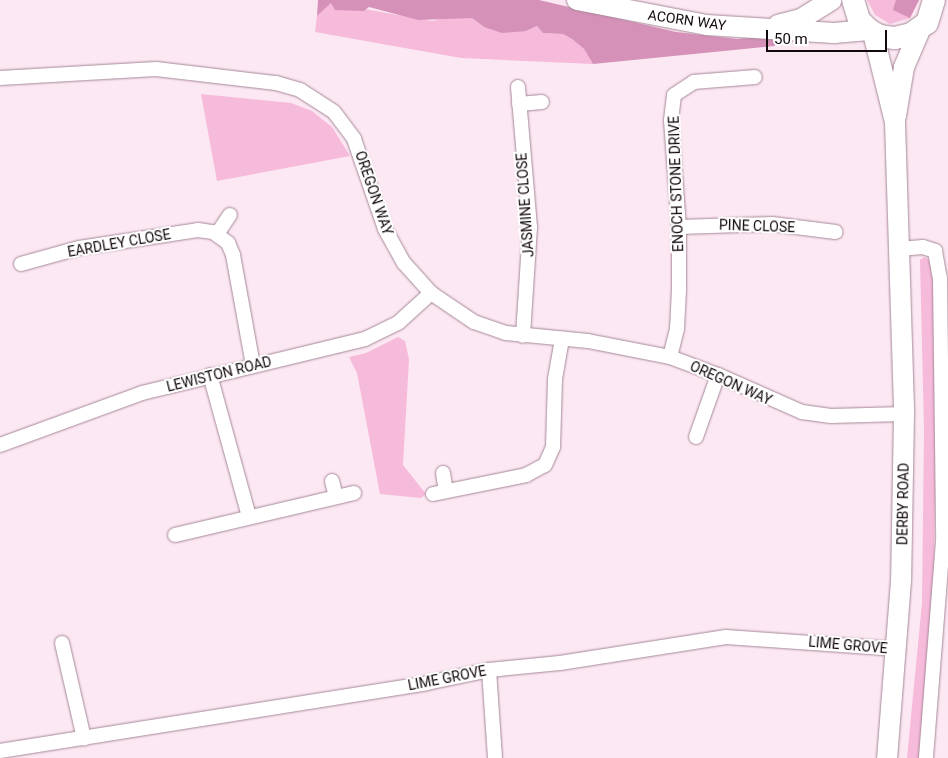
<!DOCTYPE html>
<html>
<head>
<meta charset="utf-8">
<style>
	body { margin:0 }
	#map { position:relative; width:948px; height:758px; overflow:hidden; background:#fce8f3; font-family:Roboto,sans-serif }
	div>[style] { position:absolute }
	.green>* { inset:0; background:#f6badb }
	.forest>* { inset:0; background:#d691b9 }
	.roads { filter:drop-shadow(0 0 1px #a68898) drop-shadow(0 0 1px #a68898) }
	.street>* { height:14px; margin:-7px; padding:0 7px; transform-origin:7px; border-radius:7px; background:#fff }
	.secondary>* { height:20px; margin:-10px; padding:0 10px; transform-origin:10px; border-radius:10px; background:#fff }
	.primary>* { height:22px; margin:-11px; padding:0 11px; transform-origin:11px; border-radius:11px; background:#fff }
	span { translate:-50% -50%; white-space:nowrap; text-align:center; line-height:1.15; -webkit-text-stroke:4px #fff; paint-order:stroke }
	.street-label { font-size:14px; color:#12080d }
	.scale { position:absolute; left:766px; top:30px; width:121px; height:22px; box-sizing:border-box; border:2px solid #12080d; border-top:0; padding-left:6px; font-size:15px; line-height:18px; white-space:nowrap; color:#12080d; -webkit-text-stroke:4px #fff; paint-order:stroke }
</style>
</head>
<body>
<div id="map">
	<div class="green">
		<i style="clip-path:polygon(867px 0,919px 0,910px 18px,890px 24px,875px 15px)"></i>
		<i style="clip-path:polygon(331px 3px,432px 21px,453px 16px,472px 18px,484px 27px,526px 31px,537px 26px,543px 33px,563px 34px,572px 39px,584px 49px,593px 64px,461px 58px,315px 32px,317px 16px)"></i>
		<i style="clip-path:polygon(201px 94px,291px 103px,312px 111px,332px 127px,350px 156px,217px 181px)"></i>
		<i style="clip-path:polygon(924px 257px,933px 262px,936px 427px,934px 563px,921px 758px,907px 758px,922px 603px,924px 430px,920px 260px)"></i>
		<i style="clip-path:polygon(398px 337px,405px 341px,409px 359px,403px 465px,426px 494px,421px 498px,380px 494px,357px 373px,349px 357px,366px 353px)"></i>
	</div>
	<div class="forest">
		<i style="clip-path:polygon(318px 0,539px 0,676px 32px,737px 39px,774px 36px,775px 46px,593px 64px,584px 49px,572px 39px,563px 34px,543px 33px,537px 26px,526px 31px,502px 33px,484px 27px,472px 18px,418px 20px,369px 7px,364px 11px,335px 10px,331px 3px,317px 16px)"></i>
		<i style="clip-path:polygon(896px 0,919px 0,910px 18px,893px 10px)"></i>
	</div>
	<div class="roads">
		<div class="street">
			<i style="left:0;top:78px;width:156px;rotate:-3.3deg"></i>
			<i style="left:156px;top:69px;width:121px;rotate:6.7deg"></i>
			<i style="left:276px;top:83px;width:25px;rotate:16deg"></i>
			<i style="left:300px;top:90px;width:40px;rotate:32.9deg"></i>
			<i style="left:334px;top:112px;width:34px;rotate:53deg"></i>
			<i style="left:354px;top:139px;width:95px;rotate:71deg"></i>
			<i style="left:385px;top:229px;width:39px;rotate:61deg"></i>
			<i style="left:404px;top:263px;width:40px;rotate:48deg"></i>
			<i style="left:431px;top:293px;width:52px;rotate:34deg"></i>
			<i style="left:474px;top:322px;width:34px;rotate:19deg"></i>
			<i style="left:506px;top:333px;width:82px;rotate:5.6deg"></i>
			<i style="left:588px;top:341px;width:84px;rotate:11deg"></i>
			<i style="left:670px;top:357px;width:51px;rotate:20.6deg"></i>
			<i style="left:718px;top:375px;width:92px;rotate:23.8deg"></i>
			<i style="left:802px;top:412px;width:29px;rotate:8deg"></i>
			<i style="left:831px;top:416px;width:73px;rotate:-1.6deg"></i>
			<i style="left:518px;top:87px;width:141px;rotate:85.1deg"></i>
			<i style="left:530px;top:227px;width:109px;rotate:93.7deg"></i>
			<i style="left:519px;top:104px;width:23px;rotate:-5deg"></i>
			<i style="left:679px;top:227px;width:93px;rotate:-1.8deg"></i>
			<i style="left:772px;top:224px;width:64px;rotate:7.2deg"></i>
			<i style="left:217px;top:234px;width:23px;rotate:-56deg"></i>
			<i style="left:899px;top:249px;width:24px;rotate:-5deg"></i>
			<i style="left:923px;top:247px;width:13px;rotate:18deg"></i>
			<i style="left:935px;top:251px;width:27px;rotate:80deg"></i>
			<i style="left:940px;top:278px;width:263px;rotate:89.3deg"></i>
			<i style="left:943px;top:541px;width:218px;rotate:94.5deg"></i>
			<i style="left:21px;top:264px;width:60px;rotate:-15.4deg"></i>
			<i style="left:79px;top:248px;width:120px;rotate:-8.6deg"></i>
			<i style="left:198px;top:230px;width:15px;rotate:8deg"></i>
			<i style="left:213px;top:232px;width:19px;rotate:36deg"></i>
			<i style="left:228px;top:243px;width:13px;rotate:67deg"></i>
			<i style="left:233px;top:255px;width:112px;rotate:79.7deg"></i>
			<i style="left:670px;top:357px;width:29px;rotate:-76deg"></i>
			<i style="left:677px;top:329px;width:40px;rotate:-87.1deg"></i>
			<i style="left:679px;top:289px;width:62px;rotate:-90deg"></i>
			<i style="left:679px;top:227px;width:107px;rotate:-94.3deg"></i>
			<i style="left:671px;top:120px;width:25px;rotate:-83deg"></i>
			<i style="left:674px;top:95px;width:24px;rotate:-33deg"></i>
			<i style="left:694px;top:82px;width:61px;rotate:-4.7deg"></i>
			<i style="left:210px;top:375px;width:147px;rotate:74.6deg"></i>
			<i style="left:696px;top:437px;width:66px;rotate:-70.5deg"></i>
			<i style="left:0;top:445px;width:151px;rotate:-20.1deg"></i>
			<i style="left:142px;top:393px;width:229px;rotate:-13.6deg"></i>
			<i style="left:365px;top:339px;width:37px;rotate:-26deg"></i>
			<i style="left:398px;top:323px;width:45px;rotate:-42.3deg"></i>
			<i style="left:443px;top:473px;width:18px;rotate:81deg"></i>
			<i style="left:332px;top:481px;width:16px;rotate:76deg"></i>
			<i style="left:433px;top:494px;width:95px;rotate:-11.5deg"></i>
			<i style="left:526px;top:475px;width:21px;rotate:-28deg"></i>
			<i style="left:545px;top:465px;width:20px;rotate:-66deg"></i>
			<i style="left:553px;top:447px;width:68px;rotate:-88.3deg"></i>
			<i style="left:555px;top:379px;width:41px;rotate:-80.1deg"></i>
			<i style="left:175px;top:535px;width:184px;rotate:-13.2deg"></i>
			<i style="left:62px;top:643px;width:98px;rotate:77deg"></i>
			<i style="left:489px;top:670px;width:88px;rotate:86.1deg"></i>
			<i style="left:0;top:751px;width:432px;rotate:-9deg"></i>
			<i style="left:427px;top:683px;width:63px;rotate:-11.8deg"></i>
			<i style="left:489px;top:670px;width:71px;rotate:-5.6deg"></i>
			<i style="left:560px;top:663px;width:168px;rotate:-8.9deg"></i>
			<i style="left:726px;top:637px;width:170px;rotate:4deg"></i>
		</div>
		<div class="secondary">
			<i style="left:577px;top:0;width:132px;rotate:10.9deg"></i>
			<i style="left:707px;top:25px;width:127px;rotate:3.6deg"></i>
			<i style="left:834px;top:33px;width:35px;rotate:-5deg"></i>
			<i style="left:778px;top:25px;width:24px;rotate:-15deg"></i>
			<i style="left:801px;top:19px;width:36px;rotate:-32deg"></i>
			<i style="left:873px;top:33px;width:92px;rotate:76.1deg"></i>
			<i style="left:895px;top:122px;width:292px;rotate:88.2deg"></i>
			<i style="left:904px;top:414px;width:167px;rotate:91deg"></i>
			<i style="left:901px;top:581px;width:178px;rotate:94.5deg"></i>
			<i style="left:896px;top:116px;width:50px;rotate:-80.7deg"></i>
			<i style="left:904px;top:67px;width:40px;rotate:-66.6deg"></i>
		</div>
		<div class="primary">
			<i style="left:853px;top:0;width:21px;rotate:73deg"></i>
			<i style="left:859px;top:20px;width:14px;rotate:45deg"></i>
			<i style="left:869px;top:30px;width:13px;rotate:29deg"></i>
			<i style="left:880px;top:36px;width:15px;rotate:8deg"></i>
			<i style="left:895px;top:38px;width:16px;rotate:-14deg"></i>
			<i style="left:911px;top:34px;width:19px;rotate:-35deg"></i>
			<i style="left:927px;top:23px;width:24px;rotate:-73deg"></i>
		</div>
	</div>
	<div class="street-label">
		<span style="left:687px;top:20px;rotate:8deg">ACORN WAY</span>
		<span style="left:676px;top:184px;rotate:-92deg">ENOCH STONE DRIVE</span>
		<span style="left:374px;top:193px;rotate:71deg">OREGON WAY</span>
		<span style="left:525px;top:205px;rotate:-94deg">JASMINE CLOSE</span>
		<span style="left:757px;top:226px;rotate:2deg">PINE CLOSE</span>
		<span style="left:119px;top:243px;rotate:-10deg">EARDLEY CLOSE</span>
		<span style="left:219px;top:374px;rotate:-14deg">LEWISTON ROAD</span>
		<span style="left:731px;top:383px;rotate:24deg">OREGON WAY</span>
		<span style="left:903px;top:504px;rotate:-89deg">DERBY ROAD</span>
		<span style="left:848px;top:645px;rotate:5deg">LIME GROVE</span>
		<span style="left:447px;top:678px;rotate:-11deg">LIME GROVE</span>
	</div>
	<div class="scale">50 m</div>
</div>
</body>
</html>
